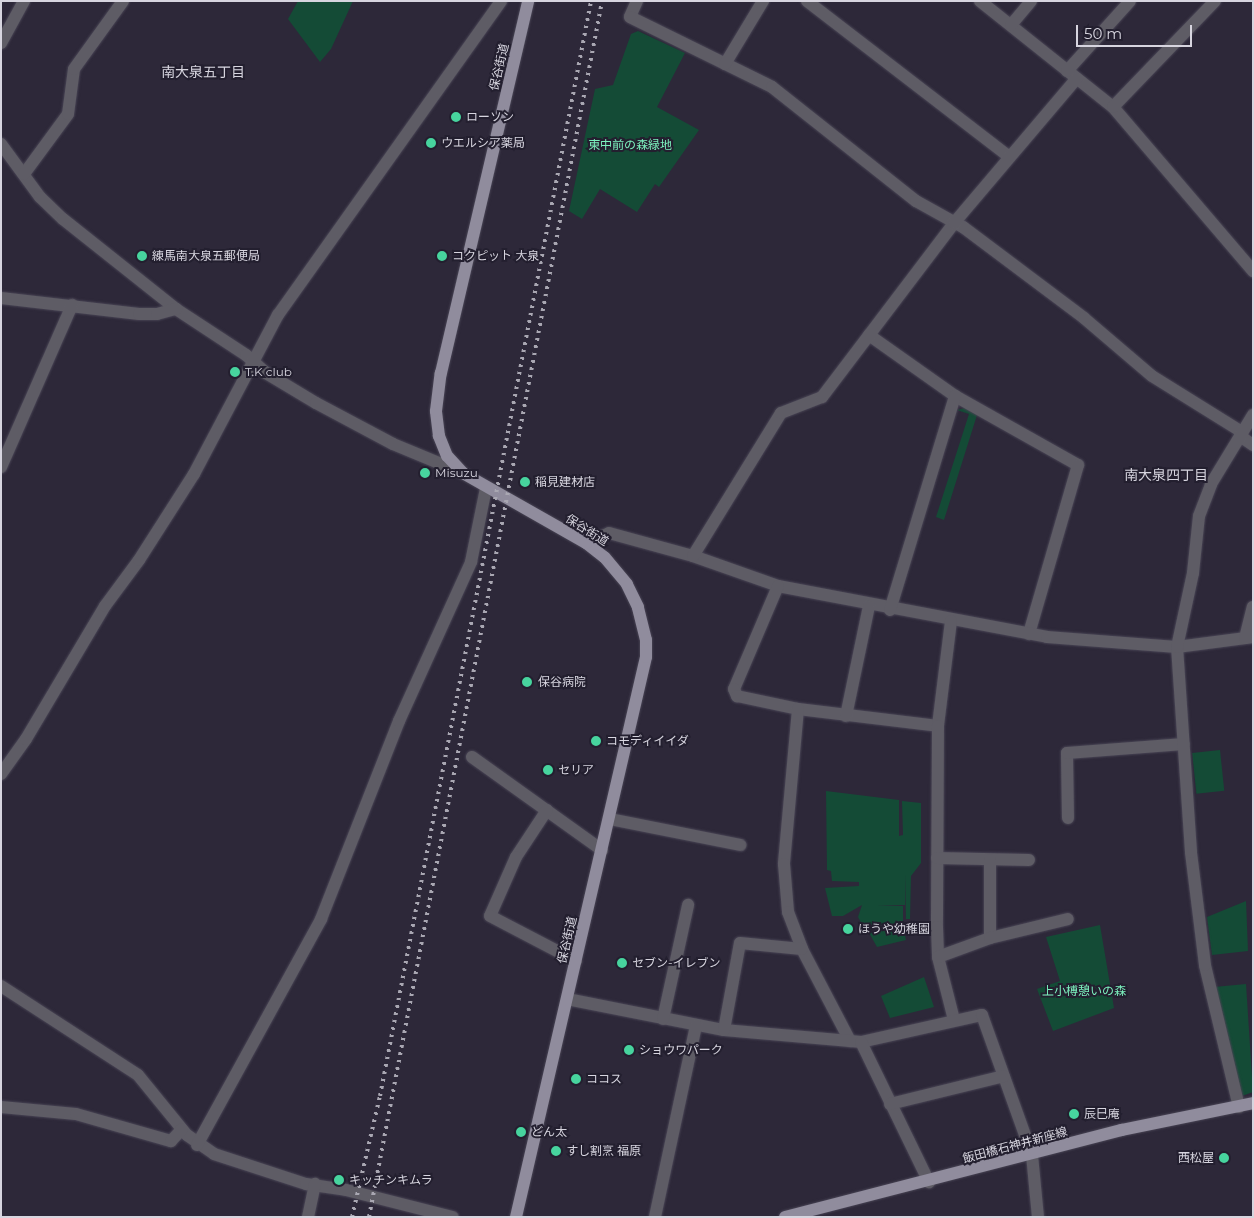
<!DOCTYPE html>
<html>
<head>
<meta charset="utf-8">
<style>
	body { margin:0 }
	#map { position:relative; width:1254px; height:1218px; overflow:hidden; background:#2d2839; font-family:Montserrat,"Noto Sans JP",sans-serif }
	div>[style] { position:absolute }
	.green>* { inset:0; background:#144b36; transform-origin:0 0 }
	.roads { filter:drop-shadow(0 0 1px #484454) drop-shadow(0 0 1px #484454) }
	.minor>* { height:12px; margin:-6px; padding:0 6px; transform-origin:6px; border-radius:6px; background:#5e5c65 }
	.major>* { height:12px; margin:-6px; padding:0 6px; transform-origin:6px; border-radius:6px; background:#908c9d }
	.rail>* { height:4px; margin-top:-2px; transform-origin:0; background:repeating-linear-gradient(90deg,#a9a7b2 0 2.5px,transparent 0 7.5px) }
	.dots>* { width:14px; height:14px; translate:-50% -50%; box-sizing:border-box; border:2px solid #231f2f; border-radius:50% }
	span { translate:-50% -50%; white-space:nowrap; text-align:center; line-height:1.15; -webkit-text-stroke:4px #231f2f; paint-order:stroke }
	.street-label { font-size:12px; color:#d7d5df }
	.poi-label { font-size:12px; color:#d7d5df }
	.left { translate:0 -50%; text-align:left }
	.right { translate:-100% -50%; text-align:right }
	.park-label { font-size:12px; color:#7cf1be }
	.neighbourhood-label { font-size:14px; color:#d7d5df }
	.frame { position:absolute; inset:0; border:2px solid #d7d5df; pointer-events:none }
	.scale { position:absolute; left:1076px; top:25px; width:116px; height:22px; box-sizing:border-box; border:2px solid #d7d5df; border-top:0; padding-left:6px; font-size:15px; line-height:18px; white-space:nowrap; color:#d7d5df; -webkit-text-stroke:4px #231f2f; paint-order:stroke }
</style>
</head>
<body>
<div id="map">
	<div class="green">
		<i style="clip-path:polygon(298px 1px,353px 1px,331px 49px,320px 62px,288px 19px)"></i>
		<i style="clip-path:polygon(638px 31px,685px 53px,657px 107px,699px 130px,659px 187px,655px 184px,637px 212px,600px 189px,582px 219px,569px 211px,595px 89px,613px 85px,631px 34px)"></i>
		<i style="clip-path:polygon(965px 408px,977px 415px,944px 520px,936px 517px,969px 414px,957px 410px)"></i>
		<i style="left:1220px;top:750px;width:41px;height:28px;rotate:84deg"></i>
		<i style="clip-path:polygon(826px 791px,899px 800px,899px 836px,903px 835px,902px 801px,921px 803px,921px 863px,911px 876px,910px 919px,906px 919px,905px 874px,905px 905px,877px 905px,903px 906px,903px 923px,863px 926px,858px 917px,862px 905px,843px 916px,832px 916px,825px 888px,859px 886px,859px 882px,832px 881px,831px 871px,827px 870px)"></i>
		<i style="clip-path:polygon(1246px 901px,1248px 951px,1212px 955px,1207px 917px)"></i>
		<i style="clip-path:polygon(1100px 925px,1114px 1008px,1053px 1031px,1037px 989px,1060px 981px,1046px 937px)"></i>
		<i style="clip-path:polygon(868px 931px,904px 931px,906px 940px,877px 947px)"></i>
		<i style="clip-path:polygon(924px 977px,934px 1007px,890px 1018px,881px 996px)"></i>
		<i style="clip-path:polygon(1246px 984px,1253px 1092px,1242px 1096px,1214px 987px)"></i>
	</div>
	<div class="roads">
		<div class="minor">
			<i style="left:637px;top:1px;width:17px;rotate:114deg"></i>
			<i style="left:630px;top:17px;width:158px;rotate:26.2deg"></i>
			<i style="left:772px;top:87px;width:184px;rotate:38.4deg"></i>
			<i style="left:916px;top:201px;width:54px;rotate:29deg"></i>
			<i style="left:963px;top:227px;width:151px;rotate:36.9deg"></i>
			<i style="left:1084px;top:318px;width:89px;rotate:40.5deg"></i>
			<i style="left:1152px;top:376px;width:106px;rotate:31.9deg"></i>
			<i style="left:807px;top:1px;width:254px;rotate:37.6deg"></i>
			<i style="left:980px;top:1px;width:170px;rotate:38.6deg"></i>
			<i style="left:1113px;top:107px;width:216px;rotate:49.5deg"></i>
			<i style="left:1011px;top:25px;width:31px;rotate:-50deg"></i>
			<i style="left:1px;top:43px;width:48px;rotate:-61.3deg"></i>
			<i style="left:725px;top:64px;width:74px;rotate:-58.9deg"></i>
			<i style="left:1067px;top:71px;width:94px;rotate:-48deg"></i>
			<i style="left:1113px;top:107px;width:147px;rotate:-46.1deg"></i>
			<i style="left:1px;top:144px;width:66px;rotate:53.7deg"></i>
			<i style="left:40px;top:197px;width:32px;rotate:44deg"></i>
			<i style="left:63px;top:219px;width:144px;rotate:38.5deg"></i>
			<i style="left:176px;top:309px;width:84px;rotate:33.3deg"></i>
			<i style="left:246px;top:355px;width:27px;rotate:42deg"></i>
			<i style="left:266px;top:373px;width:58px;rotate:31deg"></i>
			<i style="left:316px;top:403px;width:87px;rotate:28deg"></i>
			<i style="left:393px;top:444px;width:76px;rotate:22.5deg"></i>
			<i style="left:24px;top:174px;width:74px;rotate:-53.7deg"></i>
			<i style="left:68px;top:114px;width:45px;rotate:-82.4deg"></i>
			<i style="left:74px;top:69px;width:84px;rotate:-54.2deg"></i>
			<i style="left:1px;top:298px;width:139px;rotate:6.6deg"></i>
			<i style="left:139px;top:314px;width:18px"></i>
			<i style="left:157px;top:314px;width:20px;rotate:-15deg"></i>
			<i style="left:869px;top:335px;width:105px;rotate:35.3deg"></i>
			<i style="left:955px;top:396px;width:141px;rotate:29.3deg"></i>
			<i style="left:1078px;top:465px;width:176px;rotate:106.2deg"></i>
			<i style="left:1240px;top:436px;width:16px;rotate:35deg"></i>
			<i style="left:1px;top:467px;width:177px;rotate:-66.3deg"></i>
			<i style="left:586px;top:543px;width:25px;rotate:-23deg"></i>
			<i style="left:609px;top:533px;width:87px;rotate:15.3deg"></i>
			<i style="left:693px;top:556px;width:90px;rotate:19.4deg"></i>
			<i style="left:778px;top:586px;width:274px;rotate:10.7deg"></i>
			<i style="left:1047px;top:637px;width:130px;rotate:4.4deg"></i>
			<i style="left:1177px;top:647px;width:77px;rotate:-7.5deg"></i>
			<i style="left:693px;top:556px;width:168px;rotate:-58.4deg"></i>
			<i style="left:781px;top:413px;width:44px;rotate:-21.3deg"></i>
			<i style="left:822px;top:397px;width:218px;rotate:-52.8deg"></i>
			<i style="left:954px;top:223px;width:189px;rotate:-49.7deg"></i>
			<i style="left:778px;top:586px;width:112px;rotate:113.1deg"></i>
			<i style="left:734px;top:689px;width:8px;rotate:67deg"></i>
			<i style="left:737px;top:696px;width:62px;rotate:12deg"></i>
			<i style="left:798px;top:709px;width:141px;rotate:6.9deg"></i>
			<i style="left:890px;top:610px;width:224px;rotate:-73.1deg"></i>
			<i style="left:951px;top:621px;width:106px;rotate:97.1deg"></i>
			<i style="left:938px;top:726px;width:201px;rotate:90.3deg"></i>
			<i style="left:937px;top:927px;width:30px;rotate:88deg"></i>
			<i style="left:938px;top:957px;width:65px;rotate:75.7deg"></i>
			<i style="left:1245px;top:638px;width:32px;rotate:-76deg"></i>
			<i style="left:798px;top:709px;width:156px;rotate:95.2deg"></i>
			<i style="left:784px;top:864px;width:48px;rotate:85.2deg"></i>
			<i style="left:788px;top:912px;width:40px;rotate:69deg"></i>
			<i style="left:802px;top:949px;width:104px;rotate:62.4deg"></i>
			<i style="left:846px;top:716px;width:112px;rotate:-78.2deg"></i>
			<i style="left:472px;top:757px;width:160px;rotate:35.6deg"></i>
			<i style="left:1px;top:774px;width:43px;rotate:-54.5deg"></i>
			<i style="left:26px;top:739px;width:155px;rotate:-59.3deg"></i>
			<i style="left:105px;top:606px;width:57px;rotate:-53.5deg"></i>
			<i style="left:139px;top:560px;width:102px;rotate:-57.4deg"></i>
			<i style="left:194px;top:474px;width:180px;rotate:-62.2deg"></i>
			<i style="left:278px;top:315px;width:385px;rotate:-54.6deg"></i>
			<i style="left:547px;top:810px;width:56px;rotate:123.4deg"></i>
			<i style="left:516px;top:857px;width:64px;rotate:113.8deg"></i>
			<i style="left:490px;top:916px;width:97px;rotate:27.6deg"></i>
			<i style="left:1068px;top:818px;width:65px;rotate:-90.9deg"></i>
			<i style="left:1067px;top:753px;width:117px;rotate:-4.4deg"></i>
			<i style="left:610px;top:819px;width:133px;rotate:11.3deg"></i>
			<i style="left:937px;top:858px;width:92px;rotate:1.2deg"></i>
			<i style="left:990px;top:860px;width:78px;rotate:90deg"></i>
			<i style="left:938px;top:957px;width:55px;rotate:-20.1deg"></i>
			<i style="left:990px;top:938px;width:80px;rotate:-13.7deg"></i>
			<i style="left:1px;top:986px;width:163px;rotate:33deg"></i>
			<i style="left:138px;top:1075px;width:77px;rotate:50.8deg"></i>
			<i style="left:187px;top:1135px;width:33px;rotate:35deg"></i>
			<i style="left:214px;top:1154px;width:97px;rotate:18.1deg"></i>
			<i style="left:306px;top:1184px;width:40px;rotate:8.5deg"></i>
			<i style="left:346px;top:1190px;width:110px;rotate:14.2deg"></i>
			<i style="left:567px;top:999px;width:160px;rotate:11.2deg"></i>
			<i style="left:724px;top:1030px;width:138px;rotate:5deg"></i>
			<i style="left:861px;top:1042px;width:124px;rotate:-12.6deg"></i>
			<i style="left:982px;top:1015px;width:149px;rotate:70.3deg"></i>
			<i style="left:1032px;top:1155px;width:62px;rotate:84.5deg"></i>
			<i style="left:663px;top:1019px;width:117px;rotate:-77.6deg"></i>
			<i style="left:724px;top:1030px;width:88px;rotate:-79.6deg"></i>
			<i style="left:740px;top:943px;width:62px;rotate:5.5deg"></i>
			<i style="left:861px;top:1042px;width:156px;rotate:64.1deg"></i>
			<i style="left:890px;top:1104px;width:117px;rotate:-13.8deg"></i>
			<i style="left:1px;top:1107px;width:75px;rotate:5.3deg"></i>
			<i style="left:76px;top:1114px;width:99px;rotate:15.9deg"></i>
			<i style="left:171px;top:1141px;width:16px;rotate:-47deg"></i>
			<i style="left:1239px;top:1107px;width:146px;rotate:-103.5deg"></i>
			<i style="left:1205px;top:965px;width:114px;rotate:-97.1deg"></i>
			<i style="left:1191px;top:852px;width:205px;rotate:-93.9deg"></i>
			<i style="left:1177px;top:647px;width:76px;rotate:-77.8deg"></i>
			<i style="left:1193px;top:573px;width:57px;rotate:-84deg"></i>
			<i style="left:1199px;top:516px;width:34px;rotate:-69deg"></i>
			<i style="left:1211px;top:484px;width:81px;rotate:-58.7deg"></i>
			<i style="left:197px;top:1145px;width:258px;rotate:-61.2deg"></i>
			<i style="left:321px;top:919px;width:213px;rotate:-68.5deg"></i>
			<i style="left:399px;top:721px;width:175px;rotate:-65.6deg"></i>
			<i style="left:471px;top:562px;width:76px;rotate:-78.5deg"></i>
			<i style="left:308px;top:1217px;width:34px;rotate:-78deg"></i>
			<i style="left:655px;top:1217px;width:196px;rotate:-77.9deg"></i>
		</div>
		<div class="major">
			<i style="left:516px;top:1217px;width:575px;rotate:-76.93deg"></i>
			<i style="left:646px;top:657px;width:17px;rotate:-90deg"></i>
			<i style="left:646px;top:640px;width:34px;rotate:-104deg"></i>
			<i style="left:638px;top:607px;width:25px;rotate:-116deg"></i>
			<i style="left:627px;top:584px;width:35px;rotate:-130deg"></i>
			<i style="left:604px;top:557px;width:23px;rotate:-142deg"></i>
			<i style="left:586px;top:543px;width:142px;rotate:-150.4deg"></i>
			<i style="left:463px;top:473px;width:23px;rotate:-133deg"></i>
			<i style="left:447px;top:456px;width:22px;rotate:-112deg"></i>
			<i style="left:439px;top:436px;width:25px;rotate:-97deg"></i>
			<i style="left:436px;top:411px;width:38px;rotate:-83deg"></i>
			<i style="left:441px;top:373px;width:382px;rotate:-76.8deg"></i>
			<i style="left:785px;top:1217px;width:348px;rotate:-14.5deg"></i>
			<i style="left:1122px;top:1130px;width:134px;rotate:-11.6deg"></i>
		</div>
	</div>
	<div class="rail">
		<i style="left:352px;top:1217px;width:124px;rotate:-77deg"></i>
		<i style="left:380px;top:1096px;width:1115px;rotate:-79.09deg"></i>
		<i style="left:369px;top:1217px;width:1238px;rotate:-79.15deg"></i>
	</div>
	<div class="dots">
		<i style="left:456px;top:117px;background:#47d49e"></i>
		<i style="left:431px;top:143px;background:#47d49e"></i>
		<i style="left:142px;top:256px;background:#47d49e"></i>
		<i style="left:442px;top:256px;background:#47d49e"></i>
		<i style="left:235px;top:372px;background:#47d49e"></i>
		<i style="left:425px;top:473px;background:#47d49e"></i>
		<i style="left:525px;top:482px;background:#47d49e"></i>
		<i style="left:527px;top:682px;background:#47d49e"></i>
		<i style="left:596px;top:741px;background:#47d49e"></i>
		<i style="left:548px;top:770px;background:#47d49e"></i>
		<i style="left:848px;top:929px;background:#47d49e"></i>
		<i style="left:622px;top:963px;background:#47d49e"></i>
		<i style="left:629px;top:1050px;background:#47d49e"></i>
		<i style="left:576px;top:1079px;background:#47d49e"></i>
		<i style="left:1074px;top:1114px;background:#47d49e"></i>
		<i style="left:521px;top:1132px;background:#47d49e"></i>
		<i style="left:556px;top:1151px;background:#47d49e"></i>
		<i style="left:1224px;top:1158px;background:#47d49e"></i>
		<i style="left:339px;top:1180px;background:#47d49e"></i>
	</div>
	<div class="street-label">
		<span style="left:499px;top:67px;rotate:-77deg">保谷街道</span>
		<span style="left:587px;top:530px;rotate:32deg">保谷街道</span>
		<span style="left:567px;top:940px;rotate:-77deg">保谷街道</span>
		<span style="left:1015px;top:1145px;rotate:-15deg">飯田橋石神井新座線</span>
	</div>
	<div class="poi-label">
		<span class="left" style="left:466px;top:117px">ローソン</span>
		<span class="left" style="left:441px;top:143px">ウエルシア薬局</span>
		<span class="left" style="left:152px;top:256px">練馬南大泉五郵便局</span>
		<span class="left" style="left:452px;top:256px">コクピット 大泉</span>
		<span class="left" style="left:245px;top:372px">T.K club</span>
		<span class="left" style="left:435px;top:473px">Misuzu</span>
		<span class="left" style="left:535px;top:482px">稲見建材店</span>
		<span class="left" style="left:538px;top:682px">保谷病院</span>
		<span class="left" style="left:606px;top:741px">コモディイイダ</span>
		<span class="left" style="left:558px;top:770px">セリア</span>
		<span class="left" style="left:858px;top:929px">ほうや幼稚園</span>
		<span class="left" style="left:632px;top:963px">セブン-イレブン</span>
		<span class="left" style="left:639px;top:1050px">ショウワパーク</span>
		<span class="left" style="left:586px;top:1079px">ココス</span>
		<span class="left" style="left:1084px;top:1114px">辰巳庵</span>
		<span class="left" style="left:531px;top:1132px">どん太</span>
		<span class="left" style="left:566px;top:1151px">すし割烹 福原</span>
		<span class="right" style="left:1214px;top:1158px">西松屋</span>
		<span class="left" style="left:349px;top:1180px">キッチンキムラ</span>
	</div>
	<div class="park-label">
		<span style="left:630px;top:145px">東中前の森緑地</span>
		<span style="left:1084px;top:991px">上小榑憩いの森</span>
	</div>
	<div class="neighbourhood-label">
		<span style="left:203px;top:72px">南大泉五丁目</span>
		<span style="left:1166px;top:475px">南大泉四丁目</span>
	</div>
	<div class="frame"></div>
	<div class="scale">50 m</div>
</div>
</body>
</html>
